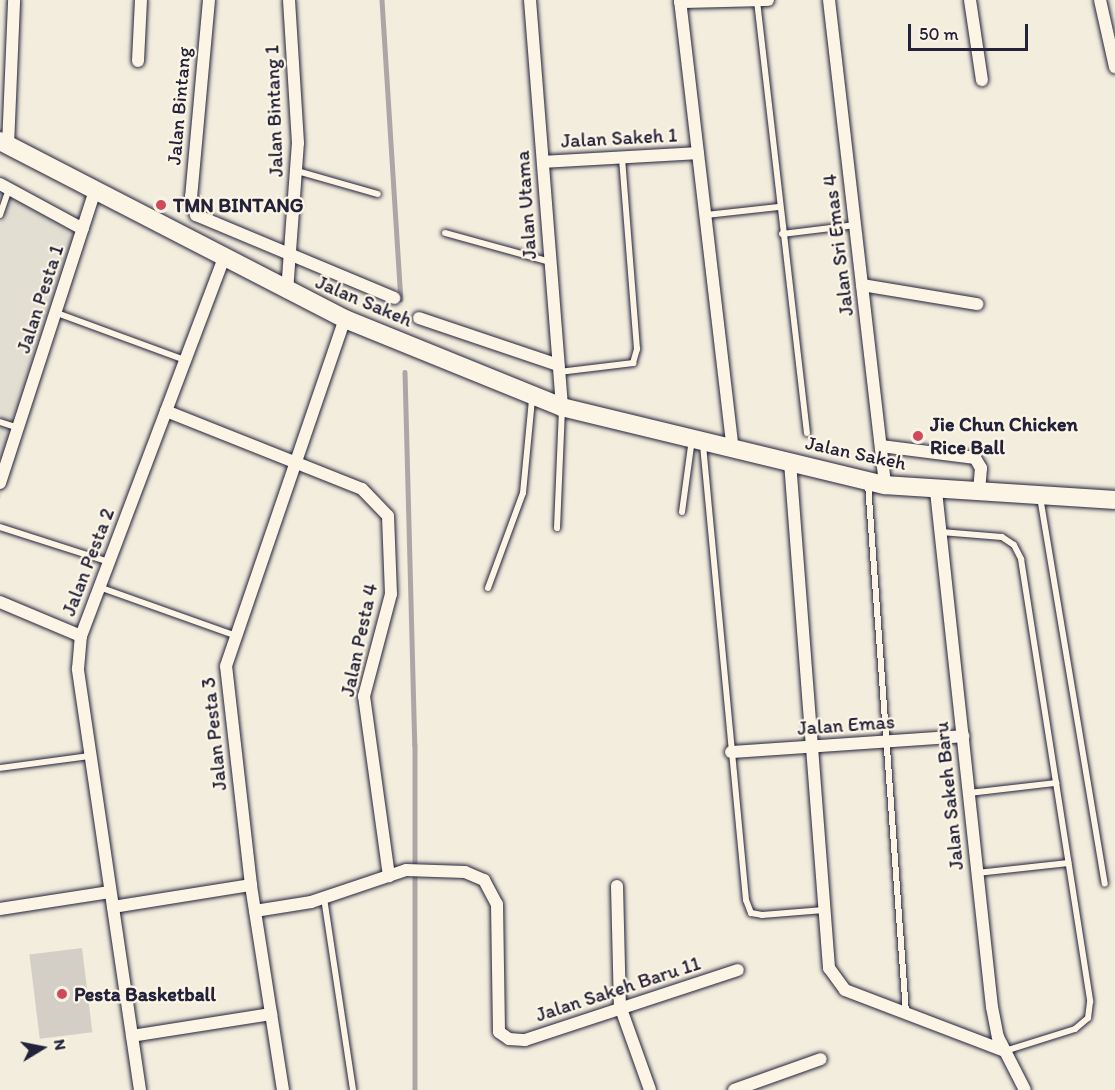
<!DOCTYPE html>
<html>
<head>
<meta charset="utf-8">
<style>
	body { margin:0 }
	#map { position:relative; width:1115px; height:1090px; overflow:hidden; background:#f3edde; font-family:Itim,sans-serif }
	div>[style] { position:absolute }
	.built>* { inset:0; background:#e3ded2 }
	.green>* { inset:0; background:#d4cfc6; transform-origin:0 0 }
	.stream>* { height:4.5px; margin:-2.25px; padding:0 2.25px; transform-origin:2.25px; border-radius:2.25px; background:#aca7a6 }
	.roads { filter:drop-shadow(0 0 2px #22223b) drop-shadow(0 0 2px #22223b) }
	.lane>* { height:6px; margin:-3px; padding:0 3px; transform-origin:3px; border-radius:3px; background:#fcf5e5 }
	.street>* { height:12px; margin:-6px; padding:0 6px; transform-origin:6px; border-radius:6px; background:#fcf5e5 }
	.secondary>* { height:18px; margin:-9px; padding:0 9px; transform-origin:9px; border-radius:9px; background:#fcf5e5 }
	.dots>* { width:16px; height:16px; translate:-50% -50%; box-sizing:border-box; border:3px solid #fcf5e5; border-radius:50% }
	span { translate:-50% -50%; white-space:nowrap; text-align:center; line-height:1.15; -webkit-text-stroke:4.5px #fcf5e5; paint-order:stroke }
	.street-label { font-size:20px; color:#22223b }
	.poi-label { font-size:20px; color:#22223b; font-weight:700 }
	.left { translate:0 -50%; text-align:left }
	.north { position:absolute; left:12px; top:1018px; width:60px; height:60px; -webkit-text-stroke:4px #fcf5e5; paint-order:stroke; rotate:80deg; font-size:16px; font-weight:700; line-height:24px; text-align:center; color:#22223b }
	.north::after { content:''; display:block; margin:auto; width:21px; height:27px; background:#22223b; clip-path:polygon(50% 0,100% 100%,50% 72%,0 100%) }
	.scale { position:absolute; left:908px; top:24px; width:120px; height:27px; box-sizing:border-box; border:3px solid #22223b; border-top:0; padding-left:8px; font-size:18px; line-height:21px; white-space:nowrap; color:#22223b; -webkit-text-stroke:4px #fcf5e5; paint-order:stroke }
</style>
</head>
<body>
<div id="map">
	<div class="built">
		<i style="clip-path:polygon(0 178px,90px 227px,0 500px)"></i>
	</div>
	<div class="green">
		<i style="left:82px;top:948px;width:85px;height:53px;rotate:83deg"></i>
	</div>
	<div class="stream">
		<i style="left:382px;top:0;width:300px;rotate:86.4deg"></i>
		<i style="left:405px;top:372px;width:373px;rotate:88.5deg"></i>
		<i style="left:415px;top:745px;width:345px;rotate:90deg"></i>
	</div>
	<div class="roads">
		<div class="lane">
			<i style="left:757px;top:1px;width:435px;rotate:83.4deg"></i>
			<i style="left:297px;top:171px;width:84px;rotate:15.9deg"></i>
			<i style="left:0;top:215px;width:28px;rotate:-71deg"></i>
			<i style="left:706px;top:215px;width:73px;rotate:-6.3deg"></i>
			<i style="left:445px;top:233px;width:109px;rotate:15.4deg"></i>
			<i style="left:782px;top:234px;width:74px;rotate:-7deg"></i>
			<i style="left:57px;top:313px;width:136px;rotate:20.2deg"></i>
			<i style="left:559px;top:372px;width:75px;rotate:-6.9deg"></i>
			<i style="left:633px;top:363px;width:15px;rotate:-74deg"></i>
			<i style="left:637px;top:349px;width:192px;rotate:-94.5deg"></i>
			<i style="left:0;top:422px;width:19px;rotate:18deg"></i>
			<i style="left:703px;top:445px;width:457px;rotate:84.6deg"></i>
			<i style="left:746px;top:900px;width:14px;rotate:69deg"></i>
			<i style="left:751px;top:913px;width:11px;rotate:10deg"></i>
			<i style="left:762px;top:915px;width:62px;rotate:-4.6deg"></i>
			<i style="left:868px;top:484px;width:530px;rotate:85.89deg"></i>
			<i style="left:1040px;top:497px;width:392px;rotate:80.5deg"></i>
			<i style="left:682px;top:512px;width:74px;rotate:-82.2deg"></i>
			<i style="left:0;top:527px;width:114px;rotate:17.8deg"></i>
			<i style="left:557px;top:528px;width:120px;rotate:-87.6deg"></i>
			<i style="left:941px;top:532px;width:61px;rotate:4.7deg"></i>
			<i style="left:1002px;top:537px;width:14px;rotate:34deg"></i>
			<i style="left:1014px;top:545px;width:16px;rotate:63deg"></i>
			<i style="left:1021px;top:559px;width:448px;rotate:81.1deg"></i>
			<i style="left:1090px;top:1002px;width:16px;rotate:97deg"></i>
			<i style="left:1088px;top:1018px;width:17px;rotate:140deg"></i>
			<i style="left:1075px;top:1029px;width:73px;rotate:162.6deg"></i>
			<i style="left:99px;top:587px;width:143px;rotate:19.6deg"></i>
			<i style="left:488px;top:588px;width:101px;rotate:-69.8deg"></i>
			<i style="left:523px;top:493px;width:94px;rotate:-84.5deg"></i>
			<i style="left:0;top:768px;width:91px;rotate:-7.6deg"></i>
			<i style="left:969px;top:793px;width:88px;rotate:-6.6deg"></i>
			<i style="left:977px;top:873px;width:92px;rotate:-6.3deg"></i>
			<i style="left:324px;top:898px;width:194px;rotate:81.4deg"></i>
		</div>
		<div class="street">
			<i style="left:209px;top:0;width:198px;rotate:95.2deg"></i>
			<i style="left:191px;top:197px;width:19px;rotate:74deg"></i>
			<i style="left:196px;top:215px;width:215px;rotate:22.7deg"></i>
			<i style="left:530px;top:0;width:408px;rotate:85.5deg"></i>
			<i style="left:680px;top:0;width:452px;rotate:83.3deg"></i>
			<i style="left:829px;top:0;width:488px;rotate:83.4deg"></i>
			<i style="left:970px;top:0;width:81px;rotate:81.5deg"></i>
			<i style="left:1100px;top:0;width:69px;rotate:77.4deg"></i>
			<i style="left:680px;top:2px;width:88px;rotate:-1.3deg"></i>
			<i style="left:138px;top:61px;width:61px;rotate:-87.2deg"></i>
			<i style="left:8px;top:146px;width:146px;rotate:-87.6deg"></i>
			<i style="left:543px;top:162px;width:155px;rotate:-3.3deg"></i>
			<i style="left:0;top:184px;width:94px;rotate:28.5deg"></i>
			<i style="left:862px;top:285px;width:117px;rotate:9.4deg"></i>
			<i style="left:287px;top:292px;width:149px;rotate:-85.8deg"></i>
			<i style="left:298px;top:143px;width:143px;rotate:-93.6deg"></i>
			<i style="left:419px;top:318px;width:147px;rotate:18.7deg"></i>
			<i style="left:166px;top:411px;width:211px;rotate:21.7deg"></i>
			<i style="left:362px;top:489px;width:37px;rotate:46deg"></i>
			<i style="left:388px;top:516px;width:78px;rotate:87.8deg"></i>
			<i style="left:391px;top:594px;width:106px;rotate:104.8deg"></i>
			<i style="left:364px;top:696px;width:182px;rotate:82.1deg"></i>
			<i style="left:881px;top:446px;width:95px;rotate:7.3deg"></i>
			<i style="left:975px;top:458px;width:12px;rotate:59deg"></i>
			<i style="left:981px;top:468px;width:25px;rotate:95deg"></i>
			<i style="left:790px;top:462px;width:508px;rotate:85.59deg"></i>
			<i style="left:829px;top:968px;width:27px;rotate:54deg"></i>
			<i style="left:845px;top:990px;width:171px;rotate:20.9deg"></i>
			<i style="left:0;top:483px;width:305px;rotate:-72deg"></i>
			<i style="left:936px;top:491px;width:519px;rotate:83.81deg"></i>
			<i style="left:992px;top:1007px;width:31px;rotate:79deg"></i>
			<i style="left:998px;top:1037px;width:59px;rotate:63deg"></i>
			<i style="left:0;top:602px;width:88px;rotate:22.8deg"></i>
			<i style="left:731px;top:752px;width:233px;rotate:-3.9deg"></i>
			<i style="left:617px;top:886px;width:120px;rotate:88.6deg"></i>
			<i style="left:620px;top:1006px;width:89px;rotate:70.3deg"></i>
			<i style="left:113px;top:907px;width:140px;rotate:-9.1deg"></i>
			<i style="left:0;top:909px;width:111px;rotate:-8.8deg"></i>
			<i style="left:255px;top:911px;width:57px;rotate:-9.1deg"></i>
			<i style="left:311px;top:902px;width:100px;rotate:-18.6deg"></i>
			<i style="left:406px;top:870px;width:59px;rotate:1.9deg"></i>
			<i style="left:465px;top:872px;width:21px;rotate:23deg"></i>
			<i style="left:484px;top:880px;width:27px;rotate:62deg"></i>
			<i style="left:497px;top:904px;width:128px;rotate:89.1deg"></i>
			<i style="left:499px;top:1032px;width:12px;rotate:35deg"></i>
			<i style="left:509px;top:1039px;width:16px;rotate:4deg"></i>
			<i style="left:525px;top:1040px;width:224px;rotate:-18.2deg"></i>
			<i style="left:132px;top:1036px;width:141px;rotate:-9deg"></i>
			<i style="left:140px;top:1090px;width:426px;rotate:-98.4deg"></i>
			<i style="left:78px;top:669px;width:33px;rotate:-85deg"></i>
			<i style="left:81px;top:636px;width:401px;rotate:-69.3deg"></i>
			<i style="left:283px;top:1090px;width:207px;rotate:-98.9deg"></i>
			<i style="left:251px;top:885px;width:220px;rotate:-96.5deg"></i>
			<i style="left:226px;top:666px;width:367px;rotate:-71.1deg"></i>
			<i style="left:734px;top:1090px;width:92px;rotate:-19.6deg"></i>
		</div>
		<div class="secondary">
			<i style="left:0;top:141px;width:388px;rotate:27.3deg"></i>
			<i style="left:345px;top:319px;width:234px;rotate:22.1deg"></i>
			<i style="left:562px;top:407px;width:332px;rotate:13.6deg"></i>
			<i style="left:885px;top:485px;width:230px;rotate:3.7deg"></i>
		</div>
	</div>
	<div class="dots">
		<i style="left:161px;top:205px;background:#d1495b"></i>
		<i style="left:918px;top:436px;background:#d1495b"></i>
		<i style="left:62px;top:994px;background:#d1495b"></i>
	</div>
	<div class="street-label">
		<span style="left:179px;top:106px;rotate:-85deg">Jalan Bintang</span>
		<span style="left:274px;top:111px;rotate:-92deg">Jalan Bintang 1</span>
		<span style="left:619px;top:138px;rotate:-3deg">Jalan Sakeh 1</span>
		<span style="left:526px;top:205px;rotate:-94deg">Jalan Utama</span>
		<span style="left:838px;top:245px;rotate:-97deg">Jalan Sri Emas 4</span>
		<span style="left:40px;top:299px;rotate:-72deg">Jalan Pesta 1</span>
		<span style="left:364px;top:301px;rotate:23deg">Jalan Sakeh</span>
		<span style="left:856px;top:453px;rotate:12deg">Jalan Sakeh</span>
		<span style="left:88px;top:562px;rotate:-69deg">Jalan Pesta 2</span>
		<span style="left:359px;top:640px;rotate:-78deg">Jalan Pesta 4</span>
		<span style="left:846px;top:725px;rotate:-4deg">Jalan Emas</span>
		<span style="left:214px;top:734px;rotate:-96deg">Jalan Pesta 3</span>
		<span style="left:949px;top:796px;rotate:-96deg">Jalan Sakeh Baru</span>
		<span style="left:618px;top:989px;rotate:-18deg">Jalan Sakeh Baru 11</span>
	</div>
	<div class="poi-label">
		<span class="left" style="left:173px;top:205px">TMN BINTANG</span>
		<span class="left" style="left:930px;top:436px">Jie Chun Chicken<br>Rice Ball</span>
		<span class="left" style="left:74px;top:994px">Pesta Basketball</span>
	</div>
	<div class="north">N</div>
	<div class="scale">50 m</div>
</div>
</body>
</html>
